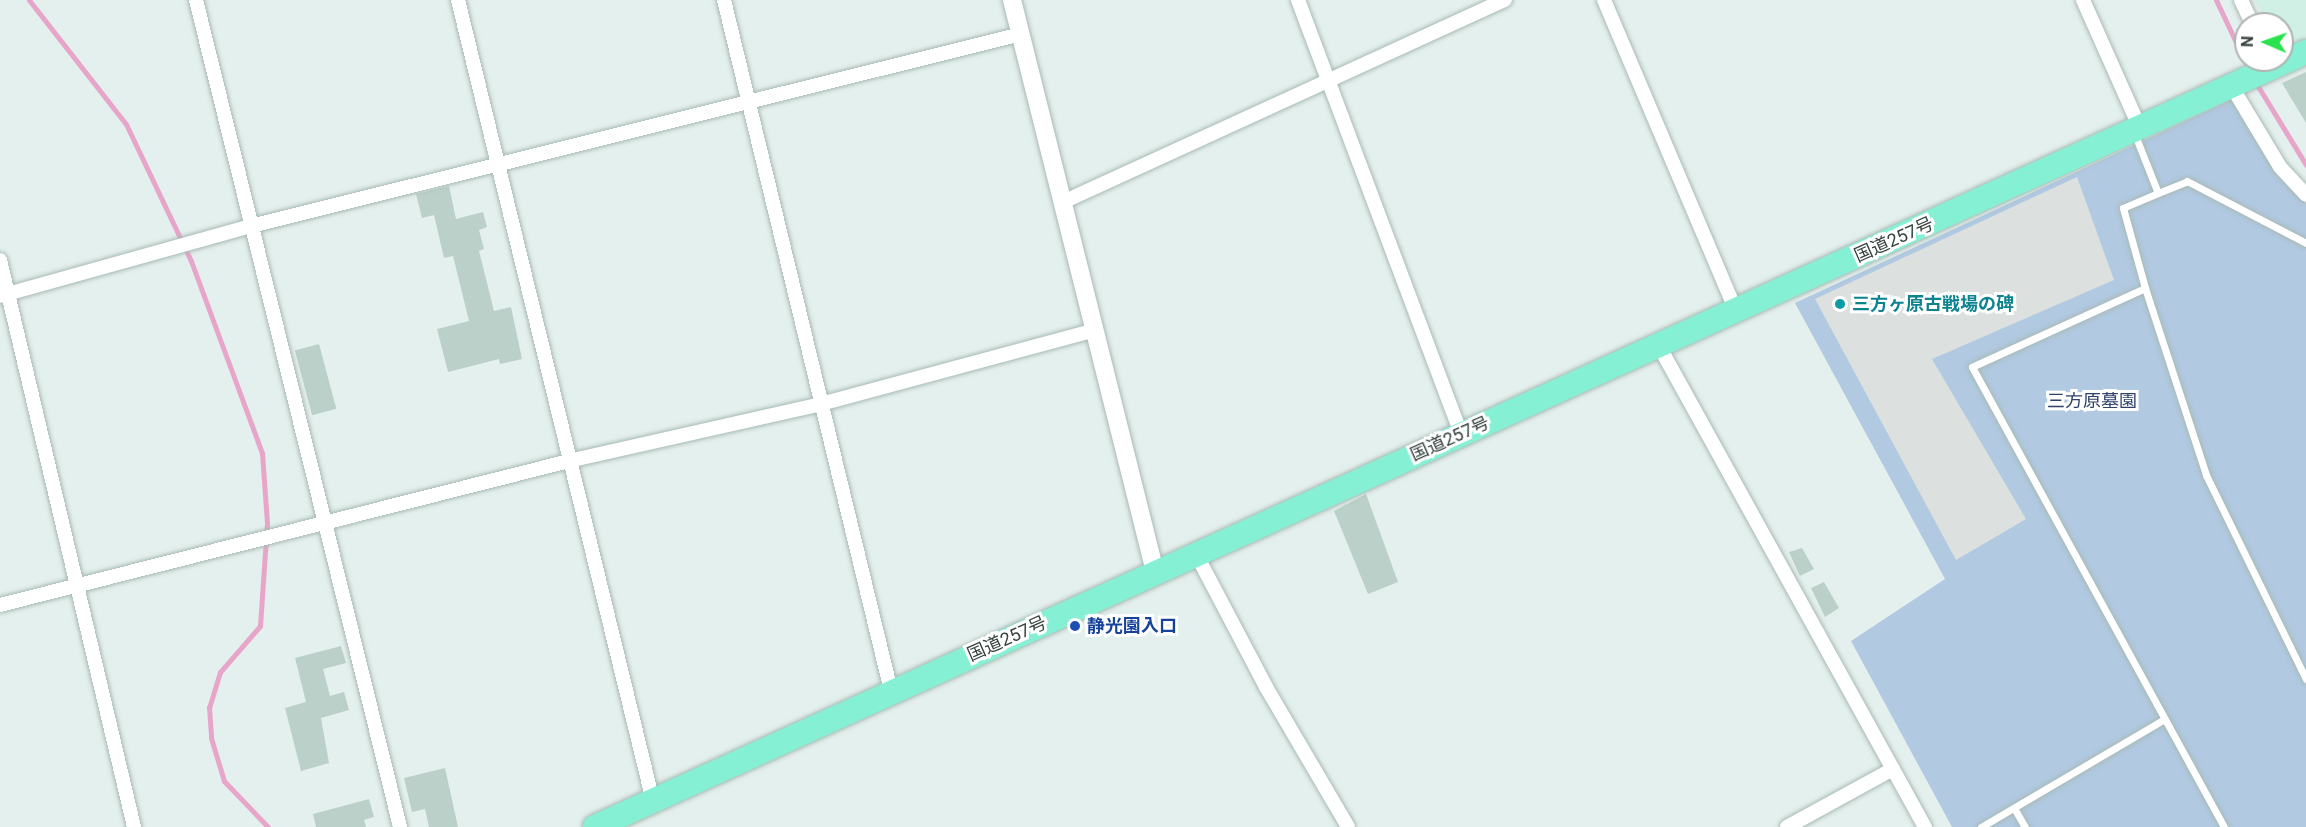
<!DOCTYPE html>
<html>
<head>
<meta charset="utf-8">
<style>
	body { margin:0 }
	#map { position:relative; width:2306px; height:827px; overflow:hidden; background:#e4f0ed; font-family:Roboto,"Noto Sans JP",sans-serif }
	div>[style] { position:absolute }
	.commercial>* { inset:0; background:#d1f0e5 }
	.green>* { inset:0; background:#b1c9e1 }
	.parking>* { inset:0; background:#dce1df }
	.stream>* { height:5px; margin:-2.5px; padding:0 2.5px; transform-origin:2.5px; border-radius:2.5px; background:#e7a6c9 }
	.building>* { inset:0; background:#bbd0c9; transform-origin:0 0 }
	.roads { filter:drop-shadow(0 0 2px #a8bab5) drop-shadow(0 0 2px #a8bab5) }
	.service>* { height:7px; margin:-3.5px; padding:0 3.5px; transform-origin:3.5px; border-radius:3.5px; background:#fff }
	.minor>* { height:14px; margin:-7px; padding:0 7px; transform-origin:7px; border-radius:7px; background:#fff }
	.tertiary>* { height:18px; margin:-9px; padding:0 9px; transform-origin:9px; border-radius:9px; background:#fff }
	.trunk>* { height:24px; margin:-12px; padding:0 12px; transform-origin:12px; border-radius:12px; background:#86f0d4 }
	.dots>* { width:16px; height:16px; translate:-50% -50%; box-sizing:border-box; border:3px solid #fff; border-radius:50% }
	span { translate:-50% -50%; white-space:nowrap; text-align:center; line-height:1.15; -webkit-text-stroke:6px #fff; paint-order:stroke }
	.street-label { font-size:18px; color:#35413d }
	.culture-label { font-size:18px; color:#0d838f; font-weight:700 }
	.left { translate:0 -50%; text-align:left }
	.park-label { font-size:18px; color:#2f436c }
	.transit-label { font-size:18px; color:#164399; font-weight:700 }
	.north { position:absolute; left:2234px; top:12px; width:60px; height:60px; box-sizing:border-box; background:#fff; border:2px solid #aeb3b1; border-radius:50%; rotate:272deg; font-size:16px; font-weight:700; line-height:24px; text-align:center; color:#35413d }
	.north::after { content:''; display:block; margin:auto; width:21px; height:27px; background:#28e34e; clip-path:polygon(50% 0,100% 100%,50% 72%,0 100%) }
</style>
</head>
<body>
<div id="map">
	<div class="commercial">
		<i style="clip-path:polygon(2255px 0,2306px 0,2306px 41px,2282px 51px,2282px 24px,2267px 24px)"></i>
	</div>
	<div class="green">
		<i style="clip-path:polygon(2235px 98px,2264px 152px,2306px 204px,2306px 827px,1952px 827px,1851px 641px,1945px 579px,1795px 303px)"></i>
	</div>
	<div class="parking">
		<i style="clip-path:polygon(2077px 177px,2114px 280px,1932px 359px,2026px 519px,1956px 560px,1815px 299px)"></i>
	</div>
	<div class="stream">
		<i style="left:29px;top:0;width:157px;rotate:52deg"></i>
		<i style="left:126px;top:124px;width:152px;rotate:64.6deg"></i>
		<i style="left:191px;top:261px;width:205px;rotate:69.7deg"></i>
		<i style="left:262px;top:453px;width:70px;rotate:85.9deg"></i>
		<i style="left:267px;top:523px;width:103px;rotate:93.9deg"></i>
		<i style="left:260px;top:626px;width:61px;rotate:131deg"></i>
		<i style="left:220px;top:672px;width:37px;rotate:107deg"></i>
		<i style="left:209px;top:707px;width:31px;rotate:86deg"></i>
		<i style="left:211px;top:738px;width:45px;rotate:73.2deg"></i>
		<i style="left:224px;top:781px;width:64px;rotate:46.3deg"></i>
		<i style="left:2216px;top:0;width:80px;rotate:64.7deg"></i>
		<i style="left:2256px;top:83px;width:96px;rotate:58.6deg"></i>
	</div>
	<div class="building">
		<i style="clip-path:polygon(2306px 72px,2306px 123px,2282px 83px)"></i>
		<i style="clip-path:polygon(449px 186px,456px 219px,483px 212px,487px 227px,479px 230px,484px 249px,479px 251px,494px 311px,511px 307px,522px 359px,500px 364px,499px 359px,448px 372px,437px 329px,469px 321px,453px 256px,444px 258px,434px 215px,422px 218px,416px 194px)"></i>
		<i style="left:319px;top:344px;width:67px;height:25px;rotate:75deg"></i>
		<i style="clip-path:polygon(1366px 494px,1398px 582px,1368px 594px,1334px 511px)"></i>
		<i style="clip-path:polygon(1802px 548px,1814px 569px,1800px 576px,1789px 552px)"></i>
		<i style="clip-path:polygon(1824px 582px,1839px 608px,1825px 617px,1811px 588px)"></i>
		<i style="clip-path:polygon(341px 646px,346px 663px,323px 669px,330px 696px,344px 692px,349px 710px,321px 718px,329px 763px,301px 771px,285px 708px,306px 702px,295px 658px)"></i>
		<i style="clip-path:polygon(445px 768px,458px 827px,429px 827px,425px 809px,412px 812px,404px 778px)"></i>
		<i style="clip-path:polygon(369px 799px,374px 817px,364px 820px,366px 827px,316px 827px,313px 814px)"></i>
	</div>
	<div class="roads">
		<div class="service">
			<i style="left:2135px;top:135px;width:62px;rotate:68.4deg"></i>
			<i style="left:2158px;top:193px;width:31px;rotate:-22deg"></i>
			<i style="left:2187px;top:181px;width:134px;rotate:27.5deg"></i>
			<i style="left:2158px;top:193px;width:38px;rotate:157deg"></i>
			<i style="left:2123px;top:208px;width:83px;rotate:74.6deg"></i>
			<i style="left:2145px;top:288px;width:197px;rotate:71.9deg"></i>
			<i style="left:2206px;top:475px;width:227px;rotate:63.9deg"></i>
			<i style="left:2145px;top:288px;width:190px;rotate:155.5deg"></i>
			<i style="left:1972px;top:367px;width:525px;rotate:61.28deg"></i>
			<i style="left:2014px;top:808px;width:22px;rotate:60deg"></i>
			<i style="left:1981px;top:827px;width:212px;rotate:-30.5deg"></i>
		</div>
		<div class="minor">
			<i style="left:196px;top:0;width:852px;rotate:76.14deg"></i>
			<i style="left:458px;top:0;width:824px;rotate:76.32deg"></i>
			<i style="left:724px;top:0;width:711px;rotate:76.41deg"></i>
			<i style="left:1298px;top:0;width:464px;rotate:69.4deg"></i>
			<i style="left:1604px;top:0;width:338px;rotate:67deg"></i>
			<i style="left:2083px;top:0;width:140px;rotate:66deg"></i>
			<i style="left:2241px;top:0;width:26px;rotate:65deg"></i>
			<i style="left:2232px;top:87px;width:93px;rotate:59deg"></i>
			<i style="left:2280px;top:167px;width:38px;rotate:47deg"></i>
			<i style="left:1063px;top:202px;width:486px;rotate:-24.6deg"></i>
			<i style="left:0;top:260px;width:583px;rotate:76.7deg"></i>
			<i style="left:0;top:296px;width:261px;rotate:-15.6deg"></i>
			<i style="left:251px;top:226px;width:794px;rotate:-14deg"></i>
			<i style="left:1659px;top:346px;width:550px;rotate:61.06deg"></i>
			<i style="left:1196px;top:554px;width:150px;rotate:62.2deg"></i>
			<i style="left:1266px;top:687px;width:162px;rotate:59.6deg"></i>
			<i style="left:0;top:605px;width:591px;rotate:-14.2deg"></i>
			<i style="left:573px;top:460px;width:254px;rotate:-12.7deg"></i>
			<i style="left:821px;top:404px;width:284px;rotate:-15.1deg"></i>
			<i style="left:1787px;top:827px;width:121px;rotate:-28.7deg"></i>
		</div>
		<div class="tertiary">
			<i style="left:1012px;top:0;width:590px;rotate:75.96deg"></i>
		</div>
		<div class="trunk">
			<i style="left:595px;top:827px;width:1878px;rotate:-24.37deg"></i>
		</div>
	</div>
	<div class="dots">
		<i style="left:1840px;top:304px;background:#0f9aa8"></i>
		<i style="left:1075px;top:626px;background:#1a4fb4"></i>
	</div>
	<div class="street-label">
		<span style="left:1894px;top:240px;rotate:-24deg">国道257号</span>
		<span style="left:1450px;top:439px;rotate:-24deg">国道257号</span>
		<span style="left:1007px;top:639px;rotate:-24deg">国道257号</span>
	</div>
	<div class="culture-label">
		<span class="left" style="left:1852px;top:304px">三方ヶ原古戦場の碑</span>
	</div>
	<div class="park-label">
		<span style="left:2092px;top:401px">三方原墓園</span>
	</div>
	<div class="transit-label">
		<span class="left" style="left:1087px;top:626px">静光園入口</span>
	</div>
	<div class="north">N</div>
</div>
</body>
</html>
